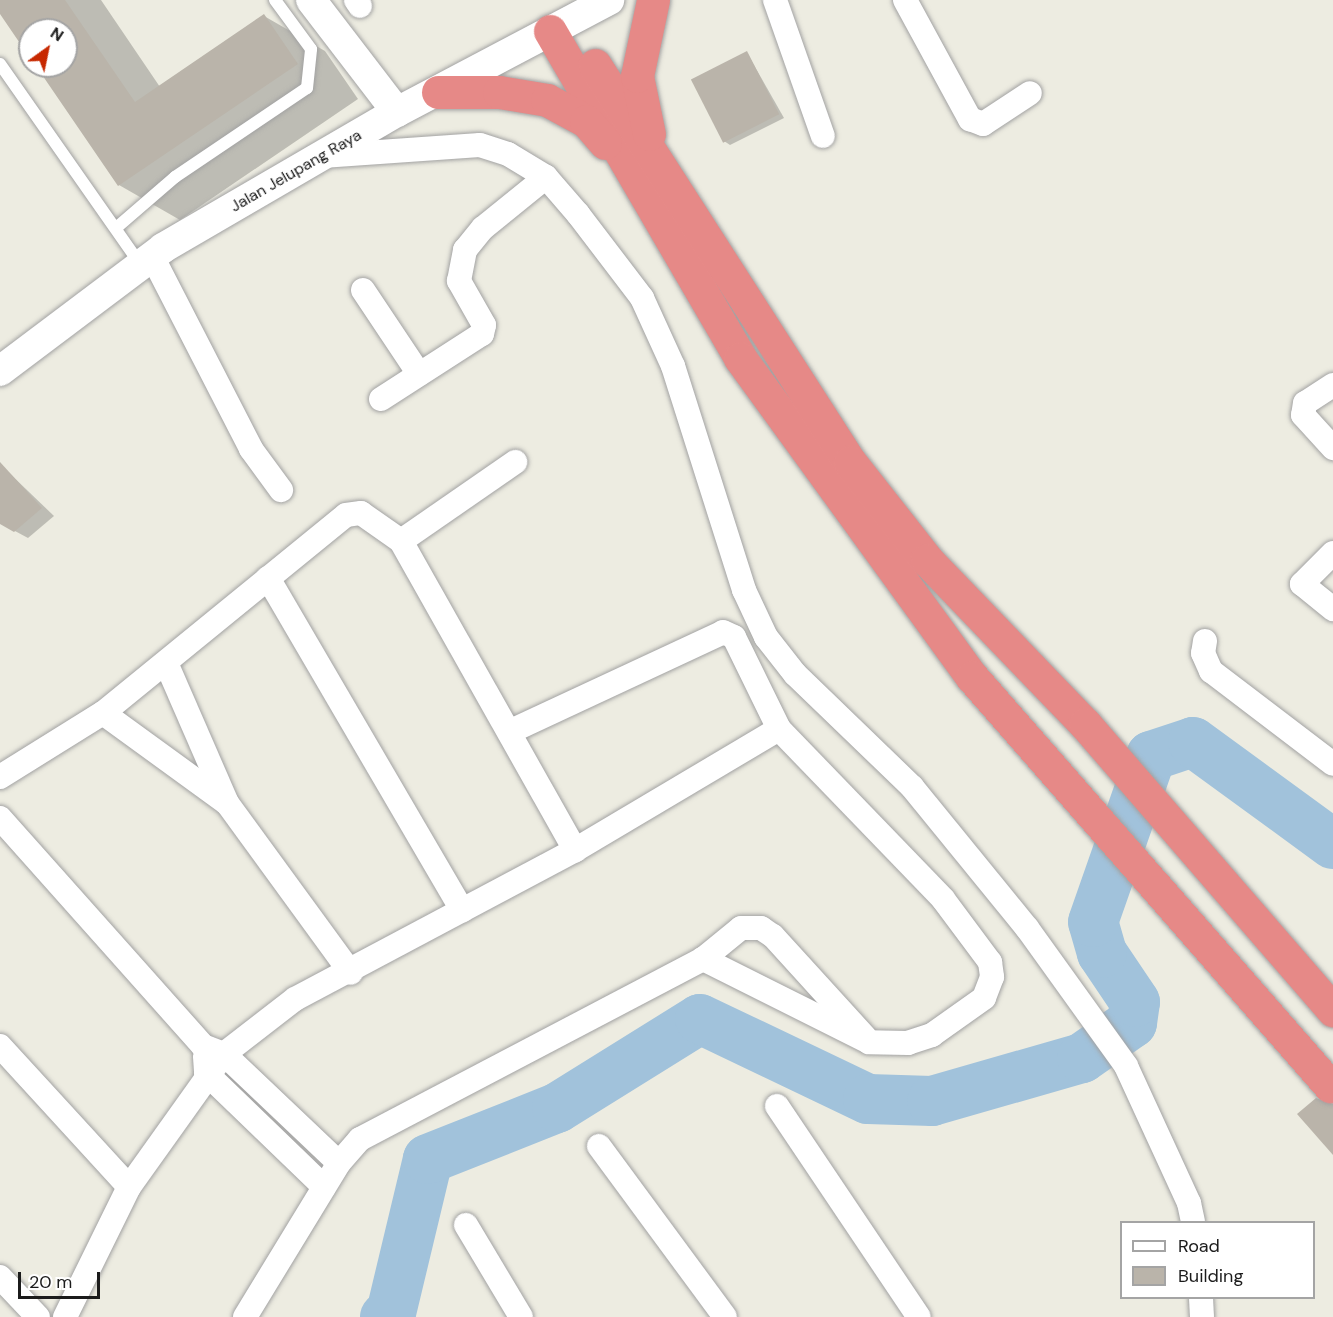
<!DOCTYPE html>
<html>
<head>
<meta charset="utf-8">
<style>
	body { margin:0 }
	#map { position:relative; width:1333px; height:1317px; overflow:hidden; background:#edece1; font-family:"DM Sans",sans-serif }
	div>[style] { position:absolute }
	.shadow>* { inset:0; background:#0003 }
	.river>* { height:50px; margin:-25px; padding:0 25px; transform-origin:25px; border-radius:25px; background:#a1c2db }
	.building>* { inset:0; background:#bab4aa; transform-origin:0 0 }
	.roads { filter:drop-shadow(0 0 2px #a2a2a2) drop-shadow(0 0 2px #a2a2a2) }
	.service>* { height:12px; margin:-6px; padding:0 6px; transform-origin:6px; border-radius:6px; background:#fff }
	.minor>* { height:24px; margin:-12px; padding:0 12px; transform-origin:12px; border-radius:12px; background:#fff }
	.tertiary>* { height:30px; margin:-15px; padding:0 15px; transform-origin:15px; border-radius:15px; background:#fff }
	.motorway>* { height:33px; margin:-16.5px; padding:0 16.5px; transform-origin:16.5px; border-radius:16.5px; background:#e68987 }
	span { translate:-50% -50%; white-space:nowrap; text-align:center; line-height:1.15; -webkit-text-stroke:4.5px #fff; paint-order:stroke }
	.street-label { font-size:16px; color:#1b1b1b }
	.legend { position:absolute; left:1120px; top:1221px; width:195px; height:78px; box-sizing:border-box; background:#fff; border:2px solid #a4a4a4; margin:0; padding:8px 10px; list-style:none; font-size:18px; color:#1b1b1b }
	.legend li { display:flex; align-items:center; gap:12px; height:30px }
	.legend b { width:30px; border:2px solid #a4a4a4 }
	.north { position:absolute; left:18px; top:18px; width:60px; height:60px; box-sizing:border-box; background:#fff; border:2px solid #a4a4a4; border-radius:50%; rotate:33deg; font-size:16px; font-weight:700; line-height:24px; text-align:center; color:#1b1b1b }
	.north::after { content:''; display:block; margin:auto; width:21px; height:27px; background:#c72800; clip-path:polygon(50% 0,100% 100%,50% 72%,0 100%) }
	.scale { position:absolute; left:18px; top:1272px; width:82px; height:27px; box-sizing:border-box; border:3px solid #1b1b1b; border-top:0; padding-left:8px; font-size:18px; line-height:21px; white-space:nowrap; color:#1b1b1b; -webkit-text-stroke:4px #fff; paint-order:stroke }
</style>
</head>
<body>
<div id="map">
	<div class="shadow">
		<i style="clip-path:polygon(0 0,101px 0,160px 87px,264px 16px,325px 51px,358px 99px,180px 220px,119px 185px,37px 66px,66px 66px,66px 30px,30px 30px,30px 55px,0 12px)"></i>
		<i style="clip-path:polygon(747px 53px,784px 118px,730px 145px,724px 141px)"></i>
		<i style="clip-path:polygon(4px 468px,54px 516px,28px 538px,0 523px)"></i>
	</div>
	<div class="river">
		<i style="left:385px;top:1317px;width:7px;rotate:-34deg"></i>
		<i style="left:391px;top:1313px;width:158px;rotate:-76.5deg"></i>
		<i style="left:428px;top:1159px;width:139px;rotate:-21.6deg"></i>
		<i style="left:557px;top:1108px;width:168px;rotate:-31.9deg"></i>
		<i style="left:700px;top:1019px;width:186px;rotate:25.5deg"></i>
		<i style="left:868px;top:1099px;width:64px;rotate:1.8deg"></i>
		<i style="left:932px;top:1101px;width:156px;rotate:-16deg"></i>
		<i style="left:1082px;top:1058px;width:61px;rotate:-35deg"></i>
		<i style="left:1132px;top:1023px;width:21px;rotate:-82deg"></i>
		<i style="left:1135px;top:1002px;width:59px;rotate:-124deg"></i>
		<i style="left:1102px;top:953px;width:32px;rotate:-106deg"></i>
		<i style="left:1093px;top:922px;width:176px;rotate:-70.7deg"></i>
		<i style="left:1151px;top:756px;width:44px;rotate:-18.4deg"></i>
		<i style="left:1193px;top:742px;width:173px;rotate:36.1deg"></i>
	</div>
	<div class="building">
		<i style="clip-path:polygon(0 0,65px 0,135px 102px,264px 14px,298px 64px,118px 186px,36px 66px,66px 66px,66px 30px,30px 30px,30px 58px,0 14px)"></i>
		<i style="left:747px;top:51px;width:71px;height:63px;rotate:63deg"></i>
		<i style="clip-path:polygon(0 462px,42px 508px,14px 532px,0 524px)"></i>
		<i style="clip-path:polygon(1316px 1098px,1333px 1104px,1333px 1155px,1297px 1114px)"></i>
	</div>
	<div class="roads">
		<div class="service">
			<i style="left:0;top:64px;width:244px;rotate:55deg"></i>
			<i style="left:116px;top:228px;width:78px;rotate:-40.8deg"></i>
			<i style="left:175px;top:177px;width:159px;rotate:-34deg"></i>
			<i style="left:307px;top:88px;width:39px;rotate:-84deg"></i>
			<i style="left:311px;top:49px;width:61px;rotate:-126.3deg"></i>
		</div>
		<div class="minor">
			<i style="left:356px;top:0;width:7px;rotate:56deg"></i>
			<i style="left:775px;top:0;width:144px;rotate:70.6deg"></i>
			<i style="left:905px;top:0;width:136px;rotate:61.4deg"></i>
			<i style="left:970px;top:119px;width:14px;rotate:21deg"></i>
			<i style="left:983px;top:124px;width:56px;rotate:-33.4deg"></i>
			<i style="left:322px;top:156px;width:158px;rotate:-4deg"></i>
			<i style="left:480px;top:145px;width:29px;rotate:18deg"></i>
			<i style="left:508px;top:154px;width:44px;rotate:31.2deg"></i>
			<i style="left:546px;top:177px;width:49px;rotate:49.1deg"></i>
			<i style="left:578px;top:214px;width:106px;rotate:52.7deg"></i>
			<i style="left:642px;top:298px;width:75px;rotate:65.5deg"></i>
			<i style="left:673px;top:366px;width:235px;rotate:72.4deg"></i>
			<i style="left:744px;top:590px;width:52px;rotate:64.9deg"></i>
			<i style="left:766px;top:637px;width:47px;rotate:51.9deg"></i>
			<i style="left:795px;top:674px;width:163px;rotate:44deg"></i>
			<i style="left:912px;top:787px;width:182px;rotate:50.8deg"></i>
			<i style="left:1027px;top:928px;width:170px;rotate:54.3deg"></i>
			<i style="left:1126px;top:1066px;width:151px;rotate:65.3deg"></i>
			<i style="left:1189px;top:1203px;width:19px;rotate:78deg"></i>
			<i style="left:152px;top:256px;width:217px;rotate:62.8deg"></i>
			<i style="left:251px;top:449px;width:51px;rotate:53.8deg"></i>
			<i style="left:363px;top:290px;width:101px;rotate:56.3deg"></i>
			<i style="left:1333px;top:385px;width:33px;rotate:147deg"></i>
			<i style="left:1305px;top:403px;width:12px;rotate:99deg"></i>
			<i style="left:1303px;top:415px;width:45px;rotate:47.7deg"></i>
			<i style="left:381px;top:399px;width:120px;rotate:-32.8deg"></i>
			<i style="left:482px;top:334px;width:9px;rotate:-77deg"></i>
			<i style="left:484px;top:325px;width:51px;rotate:-119.6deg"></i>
			<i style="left:459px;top:281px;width:32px;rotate:-79deg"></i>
			<i style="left:465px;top:250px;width:28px;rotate:-51deg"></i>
			<i style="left:483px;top:228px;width:81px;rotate:-39deg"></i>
			<i style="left:401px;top:541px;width:139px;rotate:-34.7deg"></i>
			<i style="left:1333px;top:553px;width:44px;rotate:135deg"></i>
			<i style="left:1302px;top:584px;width:40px;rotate:39deg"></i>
			<i style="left:268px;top:578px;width:385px;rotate:59.7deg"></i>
			<i style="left:1205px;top:641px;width:12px;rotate:99deg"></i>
			<i style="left:1203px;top:653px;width:20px;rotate:66deg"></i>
			<i style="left:1211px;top:671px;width:153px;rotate:37.3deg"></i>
			<i style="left:167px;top:665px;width:150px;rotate:66.5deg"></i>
			<i style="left:227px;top:803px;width:210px;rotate:53.9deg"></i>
			<i style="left:103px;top:713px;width:153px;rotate:36deg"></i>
			<i style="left:509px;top:732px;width:236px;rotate:-25deg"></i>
			<i style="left:723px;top:632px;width:12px;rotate:24deg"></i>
			<i style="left:734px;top:637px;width:102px;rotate:63.9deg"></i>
			<i style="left:779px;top:729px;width:236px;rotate:46deg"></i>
			<i style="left:943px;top:899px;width:79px;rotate:53.3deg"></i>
			<i style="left:990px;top:962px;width:15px;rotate:82deg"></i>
			<i style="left:992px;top:977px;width:22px;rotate:111deg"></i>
			<i style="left:984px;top:998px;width:64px;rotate:144.6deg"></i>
			<i style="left:932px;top:1035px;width:25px;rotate:162deg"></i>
			<i style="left:908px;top:1043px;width:39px;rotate:-179deg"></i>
			<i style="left:869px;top:1042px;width:186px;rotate:-153.4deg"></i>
			<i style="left:0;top:777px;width:121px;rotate:-31.9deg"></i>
			<i style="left:103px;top:713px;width:313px;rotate:-39.2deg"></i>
			<i style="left:346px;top:515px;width:15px;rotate:-8deg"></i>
			<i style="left:361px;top:513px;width:49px;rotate:35deg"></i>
			<i style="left:401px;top:541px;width:355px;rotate:60.6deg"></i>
			<i style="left:0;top:818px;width:305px;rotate:48.3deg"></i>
			<i style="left:203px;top:1046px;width:22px;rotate:21deg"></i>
			<i style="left:224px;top:1054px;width:158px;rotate:43.5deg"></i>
			<i style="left:0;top:1046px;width:191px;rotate:47.5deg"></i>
			<i style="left:205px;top:1057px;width:16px;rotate:86deg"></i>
			<i style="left:206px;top:1073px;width:164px;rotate:44deg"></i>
			<i style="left:777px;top:1106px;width:254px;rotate:56.1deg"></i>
			<i style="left:599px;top:1146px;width:212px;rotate:53.6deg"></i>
			<i style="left:466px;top:1225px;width:107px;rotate:59.1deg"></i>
			<i style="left:0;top:1277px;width:55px;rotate:46.5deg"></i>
			<i style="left:1201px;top:1298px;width:19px;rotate:87deg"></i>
			<i style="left:65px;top:1317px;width:145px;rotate:-63.8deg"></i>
			<i style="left:129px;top:1187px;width:163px;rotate:-54.5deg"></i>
			<i style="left:224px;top:1054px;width:90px;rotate:-37.8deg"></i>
			<i style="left:295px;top:999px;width:317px;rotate:-28deg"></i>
			<i style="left:575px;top:850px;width:237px;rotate:-30.7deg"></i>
			<i style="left:245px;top:1317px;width:180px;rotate:-58.6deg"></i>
			<i style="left:339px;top:1163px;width:32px;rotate:-49deg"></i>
			<i style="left:360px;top:1139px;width:387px;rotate:-27.7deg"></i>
			<i style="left:703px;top:959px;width:49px;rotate:-39.2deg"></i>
			<i style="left:741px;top:928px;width:20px"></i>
			<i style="left:761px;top:928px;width:14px;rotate:34deg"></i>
			<i style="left:773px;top:936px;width:137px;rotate:47.7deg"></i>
		</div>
		<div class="tertiary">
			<i style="left:311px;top:0;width:141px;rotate:52.5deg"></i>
			<i style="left:0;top:371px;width:204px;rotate:-37deg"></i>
			<i style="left:163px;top:248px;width:271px;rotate:-30.2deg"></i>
			<i style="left:397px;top:112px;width:240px;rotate:-27.8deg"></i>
		</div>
		<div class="motorway">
			<i style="left:550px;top:31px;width:378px;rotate:59.8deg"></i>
			<i style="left:740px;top:358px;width:394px;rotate:54deg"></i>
			<i style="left:972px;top:677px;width:544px;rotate:48.8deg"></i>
			<i style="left:595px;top:65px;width:472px;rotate:57.3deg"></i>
			<i style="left:850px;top:462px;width:125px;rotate:51.8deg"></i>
			<i style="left:927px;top:560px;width:228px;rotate:46.1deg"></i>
			<i style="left:1085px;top:724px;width:379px;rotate:49.1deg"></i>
			<i style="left:438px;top:92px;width:61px"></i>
			<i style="left:499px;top:92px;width:49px;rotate:9.5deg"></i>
			<i style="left:547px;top:100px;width:44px;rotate:28.3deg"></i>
			<i style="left:586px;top:121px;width:29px;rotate:49deg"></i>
			<i style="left:649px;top:134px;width:59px;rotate:-101.7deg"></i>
			<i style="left:637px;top:76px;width:78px;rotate:-78.1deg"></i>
		</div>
	</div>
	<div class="street-label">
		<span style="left:296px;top:171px;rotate:-30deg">Jalan Jelupang Raya</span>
	</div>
	<ul class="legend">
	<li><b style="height:8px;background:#fff"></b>Road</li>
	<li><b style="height:16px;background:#bab4aa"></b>Building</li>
	</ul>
	<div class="north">N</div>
	<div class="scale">20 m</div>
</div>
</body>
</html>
